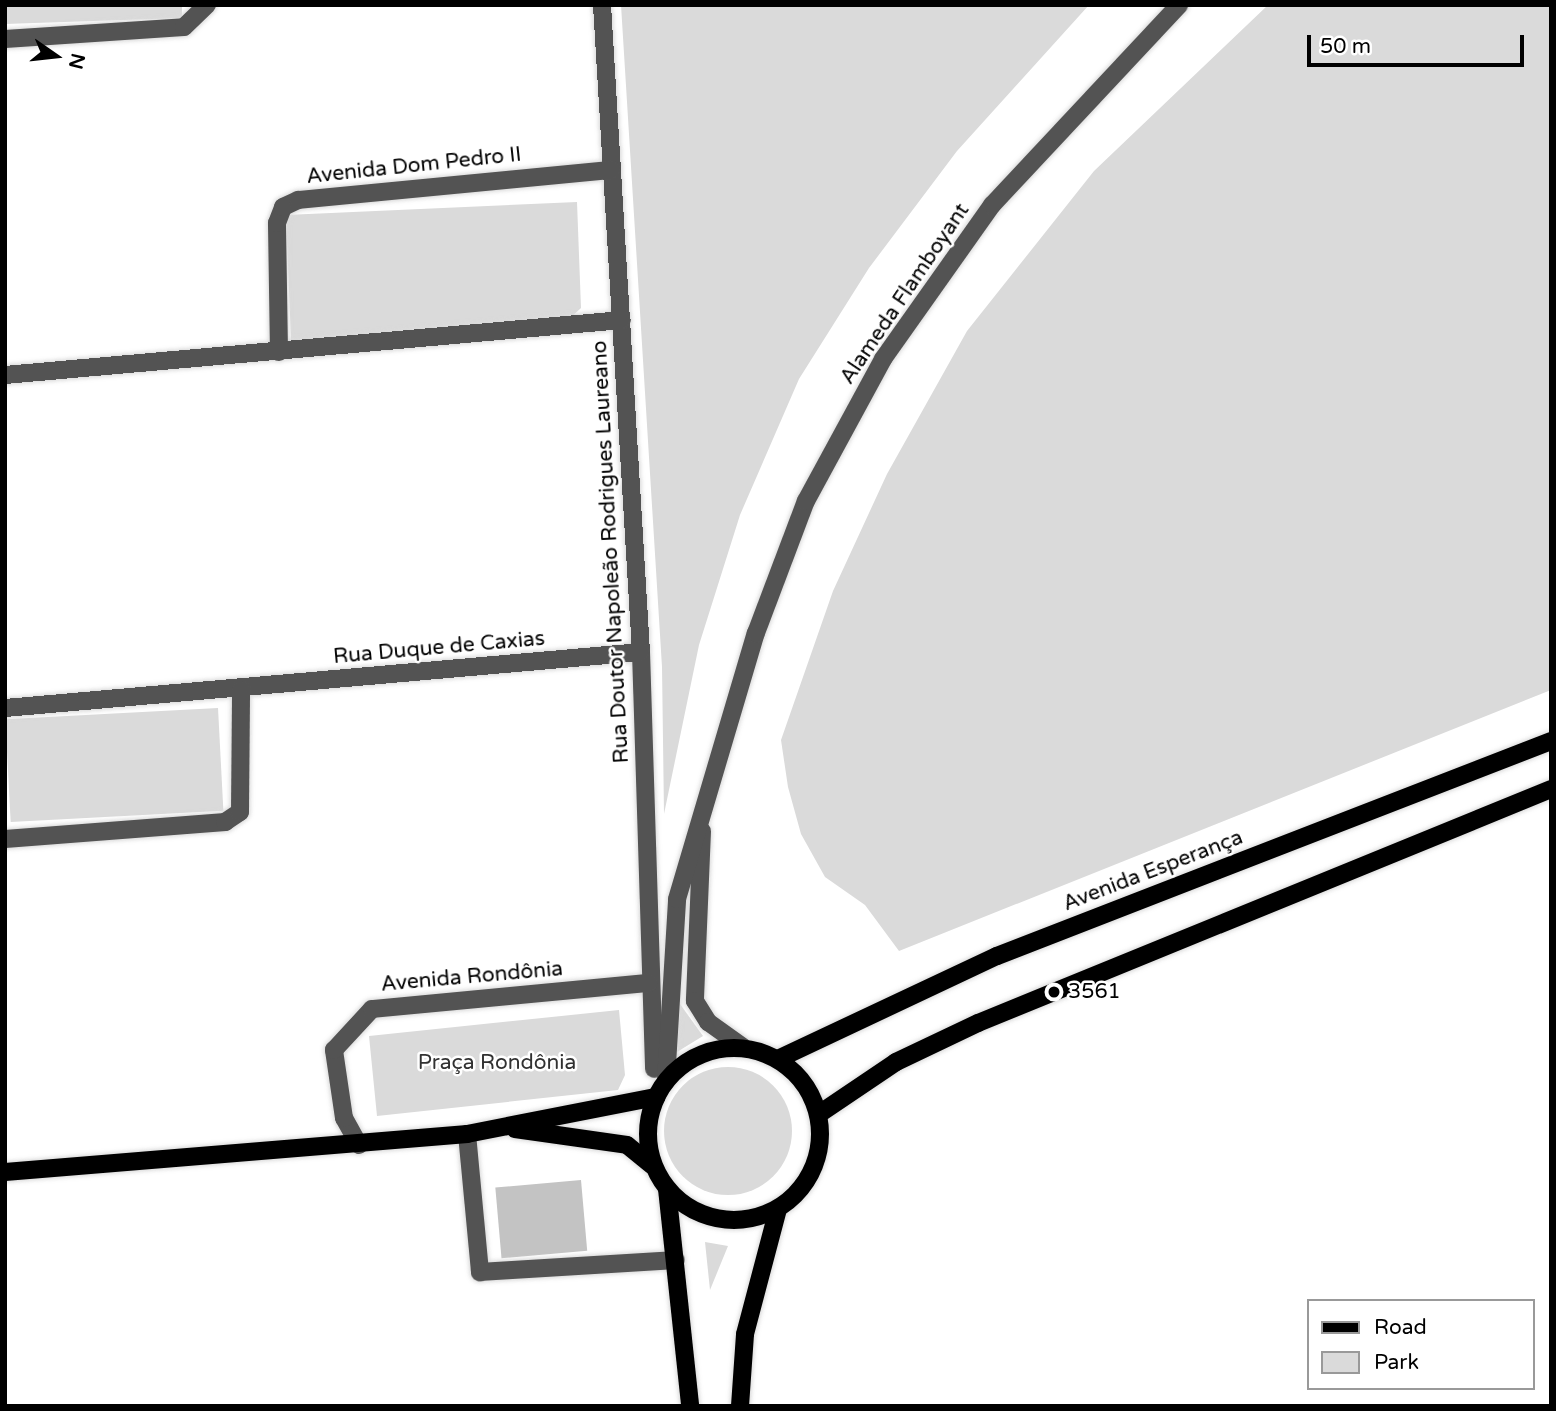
<!DOCTYPE html>
<html>
<head>
<meta charset="utf-8">
<style>
	body { margin:0 }
	#map { position:relative; width:1556px; height:1411px; overflow:hidden; background:#fff; font-family:"Varela Round",sans-serif }
	div>[style] { position:absolute }
	.green>* { inset:0; background:#dadada; transform-origin:0 0 }
	.round { border-radius:50% }
	.building>* { inset:0; background:#c3c3c3; transform-origin:0 0 }
	.roads { filter:drop-shadow(0 0 2px #dbdbdb) drop-shadow(0 0 2px #dbdbdb) }
	.minor>* { height:18px; margin:-9px; padding:0 9px; transform-origin:9px; border-radius:9px; background:#535353 }
	.major>* { height:18px; margin:-9px; padding:0 9px; transform-origin:9px; border-radius:9px; background:#000 }
	.major>.ring { margin:-9px; padding:0; box-sizing:content-box; background:none; border:18px solid #000; border-radius:50% }
	.dots>* { width:19px; height:19px; translate:-50% -50%; box-sizing:border-box; border:4px solid #fff; border-radius:50% }
	span { translate:-50% -50%; white-space:nowrap; text-align:center; line-height:1.15; -webkit-text-stroke:5px #fff; paint-order:stroke }
	.street-label { font-size:21px; color:#000 }
	.poi-label { font-size:21px; color:#000 }
	.left { translate:0 -50%; text-align:left }
	.park-label { font-size:21px; color:#313131 }
	.frame { position:absolute; inset:0; border:7px solid #000; pointer-events:none }
	.legend { position:absolute; left:1307px; top:1299px; width:228px; height:91px; box-sizing:border-box; background:#fff; border:2px solid #999; margin:0; padding:9px 12px; list-style:none; font-size:21px; color:#000 }
	.legend li { display:flex; align-items:center; gap:14px; height:35px }
	.legend b { width:35px; border:2px solid #999 }
	.north { position:absolute; left:21px; top:21px; width:70px; height:70px; -webkit-text-stroke:5px #fff; paint-order:stroke; rotate:104deg; font-size:19px; font-weight:700; line-height:28px; text-align:center; color:#000 }
	.north::after { content:''; display:block; margin:auto; width:24px; height:32px; background:#000; clip-path:polygon(50% 0,100% 100%,50% 72%,0 100%) }
	.scale { position:absolute; left:1307px; top:35px; width:217px; height:32px; box-sizing:border-box; border:4px solid #000; border-top:0; padding-left:9px; font-size:21px; line-height:24px; white-space:nowrap; color:#000; -webkit-text-stroke:5px #fff; paint-order:stroke }
</style>
</head>
<body>
<div id="map">
	<div class="green">
		<i style="clip-path:polygon(5px 5px,182px 5px,182px 18px,5px 24px)"></i>
		<i style="clip-path:polygon(621px 5px,1089px 5px,957px 151px,869px 268px,799px 379px,740px 515px,699px 645px,664px 814px,662px 667px)"></i>
		<i style="clip-path:polygon(1268px 5px,1551px 5px,1551px 690px,899px 951px,865px 905px,825px 877px,801px 834px,788px 787px,781px 740px,833px 591px,887px 474px,967px 331px,1094px 171px)"></i>
		<i style="clip-path:polygon(577px 202px,581px 308px,569px 319px,291px 341px,286px 215px)"></i>
		<i style="left:218px;top:708px;width:103px;height:213px;rotate:87deg"></i>
		<i style="clip-path:polygon(680px 1004px,703px 1036px,677px 1052px)"></i>
		<i style="clip-path:polygon(619px 1010px,625px 1075px,618px 1090px,377px 1116px,369px 1036px)"></i>
		<i class="round" style="left:664px;top:1067px;width:128px;height:128px"></i>
		<i style="clip-path:polygon(705px 1242px,728px 1246px,710px 1290px)"></i>
	</div>
	<div class="building">
		<i style="left:581px;top:1180px;width:71px;height:86px;rotate:85deg"></i>
	</div>
	<div class="roads">
		<div class="minor">
			<i style="left:602px;top:5px;width:648px;rotate:86.55deg"></i>
			<i style="left:641px;top:652px;width:417px;rotate:88.2deg"></i>
			<i style="left:5px;top:39px;width:179px;rotate:-3.8deg"></i>
			<i style="left:184px;top:27px;width:32px;rotate:-44deg"></i>
			<i style="left:279px;top:352px;width:129px;rotate:-90.9deg"></i>
			<i style="left:277px;top:223px;width:17px;rotate:-69deg"></i>
			<i style="left:283px;top:207px;width:17px;rotate:-25deg"></i>
			<i style="left:298px;top:200px;width:315px;rotate:-5.5deg"></i>
			<i style="left:5px;top:375px;width:619px;rotate:-5.09deg"></i>
			<i style="left:5px;top:708px;width:638px;rotate:-5.03deg"></i>
			<i style="left:702px;top:831px;width:170px;rotate:92.4deg"></i>
			<i style="left:695px;top:1001px;width:25px;rotate:58deg"></i>
			<i style="left:708px;top:1022px;width:43px;rotate:35.5deg"></i>
			<i style="left:5px;top:839px;width:221px;rotate:-4.4deg"></i>
			<i style="left:225px;top:822px;width:18px;rotate:-34deg"></i>
			<i style="left:240px;top:812px;width:122px;rotate:-89.5deg"></i>
			<i style="left:666px;top:1081px;width:182px;rotate:-86.5deg"></i>
			<i style="left:677px;top:899px;width:277px;rotate:-73.5deg"></i>
			<i style="left:756px;top:633px;width:141px;rotate:-69.3deg"></i>
			<i style="left:806px;top:501px;width:162px;rotate:-61.5deg"></i>
			<i style="left:883px;top:359px;width:189px;rotate:-54.7deg"></i>
			<i style="left:992px;top:205px;width:274px;rotate:-46.9deg"></i>
			<i style="left:467px;top:1134px;width:139px;rotate:84.6deg"></i>
			<i style="left:480px;top:1272px;width:196px;rotate:-3.5deg"></i>
			<i style="left:359px;top:1145px;width:31px;rotate:-119deg"></i>
			<i style="left:344px;top:1118px;width:69px;rotate:-98.4deg"></i>
			<i style="left:334px;top:1050px;width:56px;rotate:-47.2deg"></i>
			<i style="left:372px;top:1009px;width:278px;rotate:-5.4deg"></i>
		</div>
		<div class="major">
			<i class="ring" style="left:648px;top:1048px;width:154px;height:154px"></i>
			<i style="left:778px;top:1059px;width:242px;rotate:-25.2deg"></i>
			<i style="left:997px;top:956px;width:594px;rotate:-21.21deg"></i>
			<i style="left:819px;top:1114px;width:93px;rotate:-34deg"></i>
			<i style="left:896px;top:1062px;width:91px;rotate:-25.4deg"></i>
			<i style="left:978px;top:1023px;width:619px;rotate:-22.21deg"></i>
			<i style="left:515px;top:1129px;width:113px;rotate:8.1deg"></i>
			<i style="left:627px;top:1145px;width:32px;rotate:39deg"></i>
			<i style="left:5px;top:1172px;width:464px;rotate:-4.7deg"></i>
			<i style="left:467px;top:1134px;width:193px;rotate:-11.1deg"></i>
			<i style="left:667px;top:1189px;width:218px;rotate:83.9deg"></i>
			<i style="left:740px;top:1406px;width:72px;rotate:-86deg"></i>
			<i style="left:745px;top:1334px;width:129px;rotate:-75.2deg"></i>
		</div>
	</div>
	<div class="dots">
		<i style="left:1054px;top:992px;background:#000"></i>
	</div>
	<div class="street-label">
		<span style="left:414px;top:166px;rotate:-6deg">Avenida Dom Pedro II</span>
		<span style="left:905px;top:294px;rotate:-56deg">Alameda Flamboyant</span>
		<span style="left:611px;top:552px;rotate:-93deg">Rua Doutor Napoleão Rodrigues Laureano</span>
		<span style="left:439px;top:648px;rotate:-5deg">Rua Duque de Caxias</span>
		<span style="left:1153px;top:871px;rotate:-21deg">Avenida Esperança</span>
		<span style="left:472px;top:977px;rotate:-5deg">Avenida Rondônia</span>
	</div>
	<div class="poi-label">
		<span class="left" style="left:1068px;top:992px">3561</span>
	</div>
	<div class="park-label">
		<span style="left:497px;top:1063px">Praça Rondônia</span>
	</div>
	<div class="frame"></div>
	<ul class="legend">
	<li><b style="height:9px;background:#000"></b>Road</li>
	<li><b style="height:19px;background:#dadada"></b>Park</li>
	</ul>
	<div class="north">N</div>
	<div class="scale">50 m</div>
</div>
</body>
</html>
